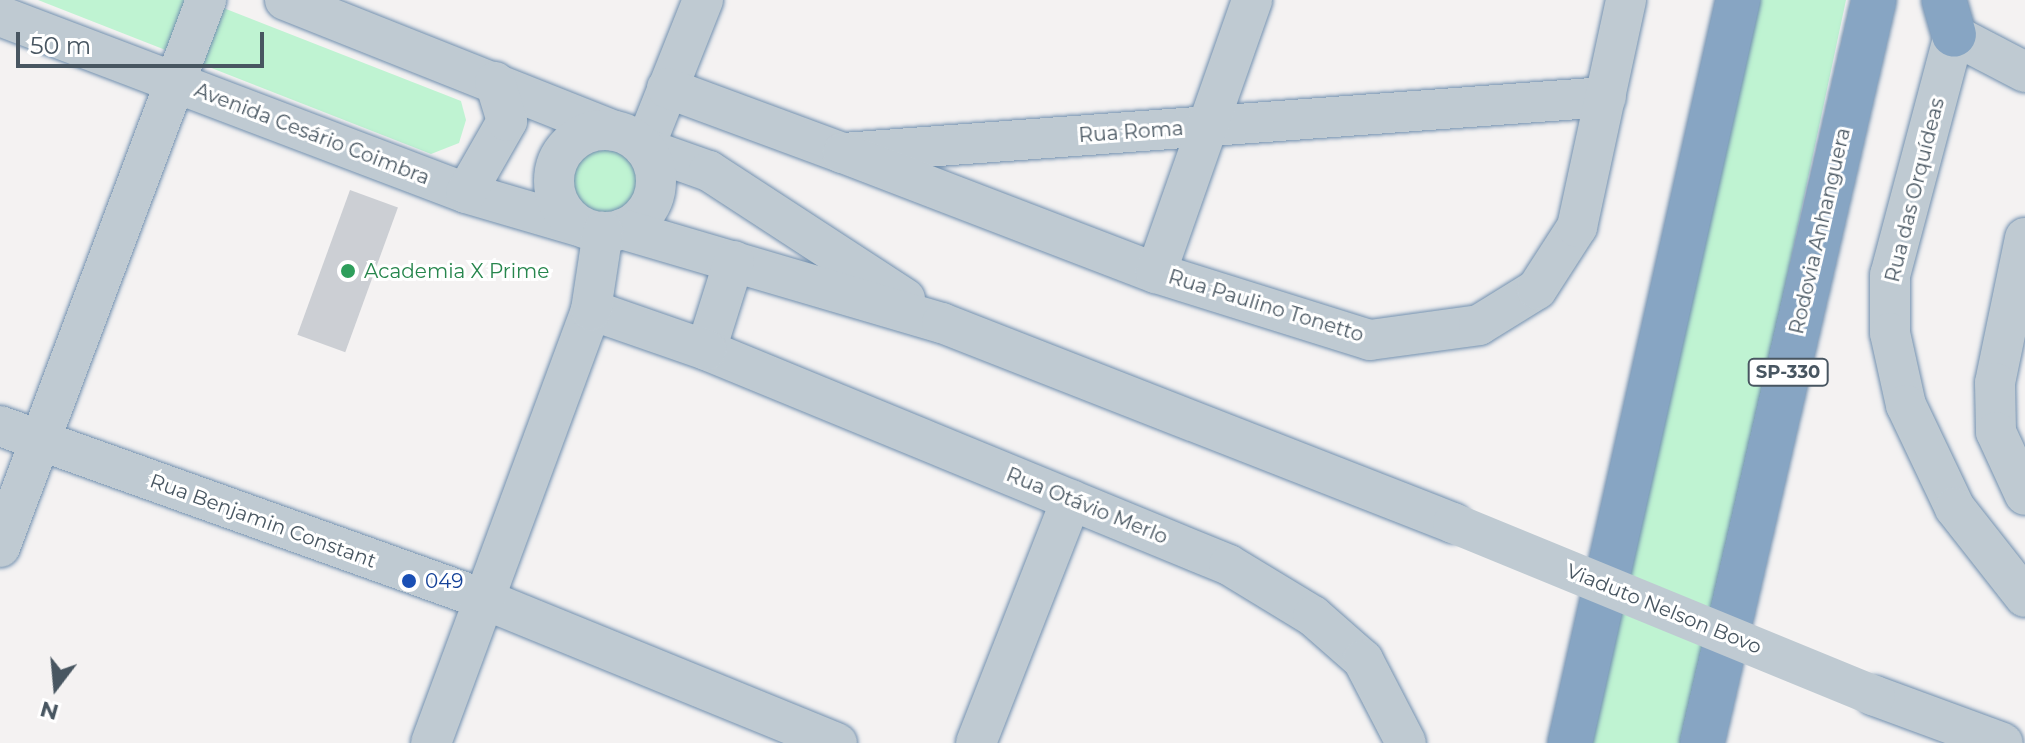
<!DOCTYPE html>
<html>
<head>
<meta charset="utf-8">
<style>
	body { margin:0 }
	#map { position:relative; width:2025px; height:743px; overflow:hidden; background:#f4f2f2; font-family:Montserrat,sans-serif }
	div>[style] { position:absolute }
	.green>* { inset:0; background:#bff3d2 }
	.round { border-radius:50% }
	.building>* { inset:0; background:#cccfd4; transform-origin:0 0 }
	.roads { filter:drop-shadow(0 0 2px #7290af) drop-shadow(0 0 2px #7290af) }
	.minor>* { height:40px; margin:-20px; padding:0 20px; transform-origin:20px; border-radius:20px; background:#bfcad2 }
	.minor>.ring { margin:-20px; padding:0; box-sizing:content-box; background:none; border:40px solid #bfcad2; border-radius:50% }
	.highway>* { height:44px; margin:-22px; padding:0 22px; transform-origin:22px; border-radius:22px; background:#87a5c3 }
	.minor-bridge>* { height:40px; margin:-20px; padding:0 20px; transform-origin:20px; border-radius:20px; background:#bfcad2 }
	.dots>* { width:22px; height:22px; translate:-50% -50%; box-sizing:border-box; border:4px solid #fff; border-radius:50% }
	span { translate:-50% -50%; white-space:nowrap; text-align:center; line-height:1.15; -webkit-text-stroke:6px #fff; paint-order:stroke }
	.shield-label span { padding:2px 6px; background:#fff; border:2px solid; border-radius:6px; -webkit-text-stroke-width:0 }
	.shield-label { font-size:18px; color:#485661; font-weight:700 }
	.street-label { font-size:20px; color:#485661 }
	.leisure-label { font-size:20px; color:#27864d }
	.left { translate:0 -50%; text-align:left }
	.transit-label { font-size:20px; color:#164399 }
	.north { position:absolute; left:16px; top:647px; width:80px; height:80px; -webkit-text-stroke:6px #fff; paint-order:stroke; rotate:196deg; font-size:22px; font-weight:700; line-height:32px; text-align:center; color:#485661 }
	.north::after { content:''; display:block; margin:auto; width:28px; height:36px; background:#485661; clip-path:polygon(50% 0,100% 100%,50% 72%,0 100%) }
	.scale { position:absolute; left:16px; top:32px; width:248px; height:36px; box-sizing:border-box; border:4px solid #485661; border-top:0; padding-left:10px; font-size:24px; line-height:28px; white-space:nowrap; color:#485661; -webkit-text-stroke:6px #fff; paint-order:stroke }
</style>
</head>
<body>
<div id="map">
	<div class="green">
		<i style="clip-path:polygon(38px 0,203px 0,461px 101px,466px 120px,459px 143px,431px 154px)"></i>
		<i style="clip-path:polygon(1756px 0,1846px 0,1759px 409px,1681px 743px,1592px 743px)"></i>
		<i class="round" style="left:572px;top:150px;width:66px;height:66px"></i>
	</div>
	<div class="building">
		<i style="left:350px;top:190px;width:51px;height:154px;rotate:20deg"></i>
	</div>
	<div class="roads">
		<div class="minor">
			<i style="left:285px;top:0;width:354px;rotate:21.7deg"></i>
			<i style="left:703px;top:0;width:159px;rotate:111.7deg"></i>
			<i style="left:644px;top:148px;width:69px;rotate:19.5deg"></i>
			<i style="left:709px;top:171px;width:234px;rotate:33.1deg"></i>
			<i style="left:0;top:16px;width:498px;rotate:20.8deg"></i>
			<i style="left:466px;top:193px;width:121px;rotate:16.3deg"></i>
			<i style="left:2025px;top:72px;width:80px;rotate:-152.5deg"></i>
			<i style="left:1954px;top:35px;width:248px;rotate:104.9deg"></i>
			<i style="left:1890px;top:275px;width:58px;rotate:90deg"></i>
			<i style="left:1890px;top:333px;width:74px;rotate:77.5deg"></i>
			<i style="left:1906px;top:405px;width:114px;rotate:64.6deg"></i>
			<i style="left:1955px;top:508px;width:113px;rotate:51.8deg"></i>
			<i style="left:667px;top:88px;width:188px;rotate:20.3deg"></i>
			<i style="left:843px;top:153px;width:765px;rotate:-4.2deg"></i>
			<i class="ring" style="left:554px;top:130px;width:62px;height:62px"></i>
			<i style="left:843px;top:153px;width:335px;rotate:21deg"></i>
			<i style="left:1156px;top:273px;width:224px;rotate:17.4deg"></i>
			<i style="left:1370px;top:340px;width:110px;rotate:-7.8deg"></i>
			<i style="left:1479px;top:325px;width:68px;rotate:-31.8deg"></i>
			<i style="left:1537px;top:289px;width:74px;rotate:-57.2deg"></i>
			<i style="left:1577px;top:227px;width:232px;rotate:-77.8deg"></i>
			<i style="left:466px;top:193px;width:83px;rotate:-60.3deg"></i>
			<i style="left:507px;top:121px;width:41px;rotate:-107.1deg"></i>
			<i style="left:622px;top:229px;width:334px;rotate:16.4deg"></i>
			<i style="left:942px;top:323px;width:549px;rotate:21.37deg"></i>
			<i style="left:2025px;top:238px;width:148px;rotate:101.7deg"></i>
			<i style="left:1995px;top:383px;width:49px;rotate:88.8deg"></i>
			<i style="left:1996px;top:432px;width:69px;rotate:65.3deg"></i>
			<i style="left:734px;top:261px;width:93px;rotate:107.5deg"></i>
			<i style="left:706px;top:350px;width:565px;rotate:22.35deg"></i>
			<i style="left:1229px;top:565px;width:98px;rotate:31.3deg"></i>
			<i style="left:1313px;top:616px;width:67px;rotate:41.3deg"></i>
			<i style="left:1363px;top:660px;width:93px;rotate:62.6deg"></i>
			<i style="left:1156px;top:273px;width:289px;rotate:-70.6deg"></i>
			<i style="left:591px;top:310px;width:122px;rotate:19.2deg"></i>
			<i style="left:0;top:426px;width:516px;rotate:19.7deg"></i>
			<i style="left:486px;top:600px;width:379px;rotate:22.2deg"></i>
			<i style="left:0;top:547px;width:585px;rotate:-69.36deg"></i>
			<i style="left:1875px;top:696px;width:136px;rotate:20.2deg"></i>
			<i style="left:431px;top:743px;width:462px;rotate:-69.7deg"></i>
			<i style="left:591px;top:310px;width:79px;rotate:-81.3deg"></i>
			<i style="left:976px;top:743px;width:261px;rotate:-68.6deg"></i>
		</div>
		<div class="highway">
			<i style="left:1944px;top:0;width:36px;rotate:74deg"></i>
			<i style="left:1570px;top:743px;width:762px;rotate:-77.26deg"></i>
			<i style="left:1702px;top:743px;width:763px;rotate:-76.97deg"></i>
		</div>
	</div>
	<div class="minor-bridge">
		<i style="left:1453px;top:523px;width:456px;rotate:22.3deg"></i>
	</div>
	<div class="dots">
		<i style="left:348px;top:271px;background:#2e9e5b"></i>
		<i style="left:409px;top:581px;background:#1a4fb4"></i>
	</div>
	<div class="shield-label">
		<span style="left:1788px;top:372px">SP-330</span>
	</div>
	<div class="street-label">
		<span style="left:1131px;top:132px;rotate:-4deg">Rua Roma</span>
		<span style="left:312px;top:134px;rotate:21deg">Avenida Cesário Coimbra</span>
		<span style="left:1915px;top:190px;rotate:-76deg">Rua das Orquídeas</span>
		<span style="left:1820px;top:231px;rotate:-77deg">Rodovia Anhanguera</span>
		<span style="left:1266px;top:306px;rotate:17deg">Rua Paulino Tonetto</span>
		<span style="left:1087px;top:506px;rotate:22deg">Rua Otávio Merlo</span>
		<span style="left:263px;top:521px;rotate:20deg">Rua Benjamin Constant</span>
		<span style="left:1664px;top:609px;rotate:22deg">Viaduto Nelson Bovo</span>
	</div>
	<div class="leisure-label">
		<span class="left" style="left:364px;top:271px">Academia X Prime</span>
	</div>
	<div class="transit-label">
		<span class="left" style="left:425px;top:581px">049</span>
	</div>
	<div class="north">N</div>
	<div class="scale">50 m</div>
</div>
</body>
</html>
